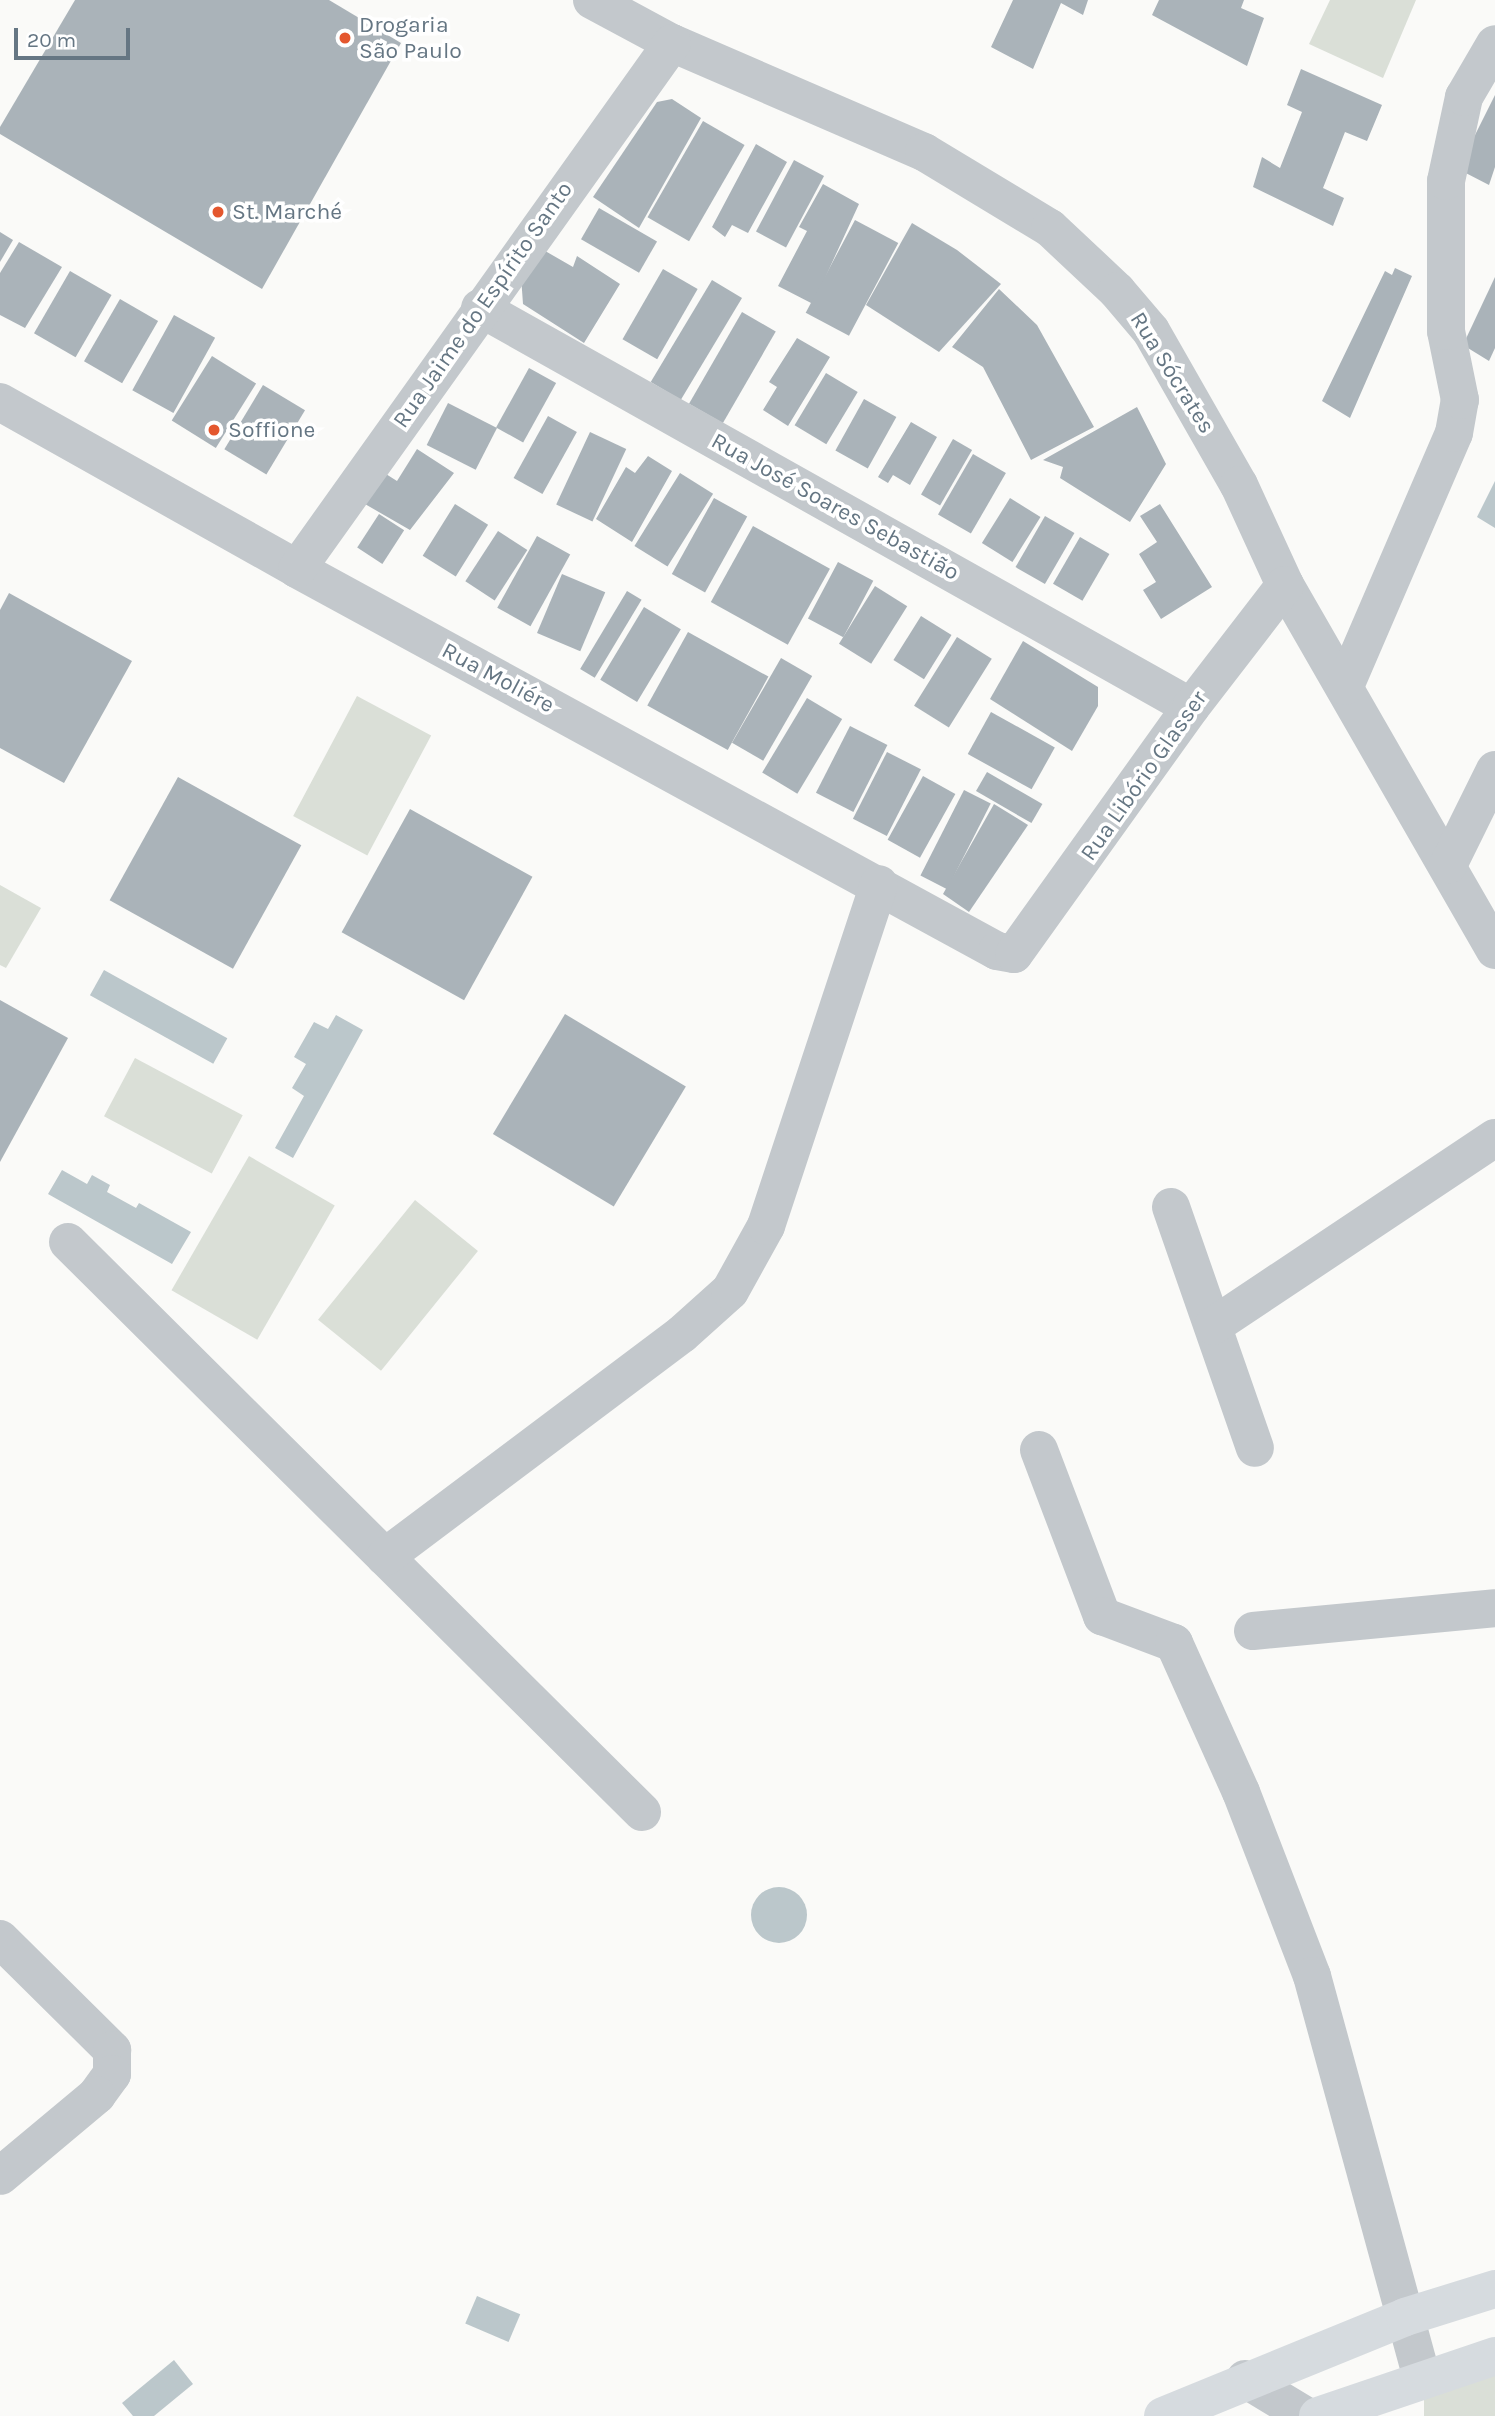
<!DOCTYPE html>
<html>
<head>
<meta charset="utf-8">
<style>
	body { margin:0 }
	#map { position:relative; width:1495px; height:2416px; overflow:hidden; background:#fafaf8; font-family:Karla,sans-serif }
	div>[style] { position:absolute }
	.green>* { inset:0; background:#dadfd7; transform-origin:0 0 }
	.water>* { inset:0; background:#bbc7cb; transform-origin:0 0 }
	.round { border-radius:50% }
	.building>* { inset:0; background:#aab3b9; transform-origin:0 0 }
	.minor>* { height:38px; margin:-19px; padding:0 19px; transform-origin:19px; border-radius:19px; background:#c3c8cc }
	.major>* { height:38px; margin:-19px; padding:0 19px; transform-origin:19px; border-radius:19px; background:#d6dbdf }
	.dots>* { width:19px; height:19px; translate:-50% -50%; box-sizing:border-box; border:4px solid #fff; border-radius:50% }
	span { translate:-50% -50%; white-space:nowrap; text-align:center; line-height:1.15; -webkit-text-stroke:7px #fff; paint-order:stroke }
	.poi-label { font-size:23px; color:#657683 }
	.left { translate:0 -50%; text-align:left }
	.street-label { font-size:23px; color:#657683 }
	.scale { position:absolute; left:14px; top:28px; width:116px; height:32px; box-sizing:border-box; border:4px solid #657683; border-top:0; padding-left:9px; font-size:21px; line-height:24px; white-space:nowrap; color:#657683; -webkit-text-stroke:5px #fff; paint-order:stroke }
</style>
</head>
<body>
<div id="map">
	<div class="green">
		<i style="clip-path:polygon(1330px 0,1416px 0,1383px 78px,1309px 44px)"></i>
		<i style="left:357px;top:696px;width:84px;height:136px;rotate:28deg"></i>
		<i style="clip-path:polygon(0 885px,41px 908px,6px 968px,0 965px)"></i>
		<i style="left:135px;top:1058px;width:122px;height:66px;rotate:28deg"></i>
		<i style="left:249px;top:1156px;width:99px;height:155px;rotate:30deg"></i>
		<i style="left:415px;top:1200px;width:81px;height:154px;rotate:39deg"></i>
		<i style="clip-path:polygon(1495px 2359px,1495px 2416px,1424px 2416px,1424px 2395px)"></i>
	</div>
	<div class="water">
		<i style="clip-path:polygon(1495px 481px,1495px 528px,1477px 517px)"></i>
		<i style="left:104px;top:970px;width:141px;height:29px;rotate:29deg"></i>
		<i style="clip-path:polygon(336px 1015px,363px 1030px,293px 1158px,275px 1148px,304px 1096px,292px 1088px,306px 1064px,294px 1057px,314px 1022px,328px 1029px)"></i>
		<i style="clip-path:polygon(62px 1170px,87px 1184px,92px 1175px,110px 1185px,107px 1192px,136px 1208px,139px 1203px,191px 1232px,172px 1264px,48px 1194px)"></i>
		<i class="round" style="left:751px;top:1887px;width:56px;height:56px"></i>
		<i style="left:477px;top:2296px;width:47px;height:30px;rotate:23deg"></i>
		<i style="clip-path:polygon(174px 2360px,193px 2384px,154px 2416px,133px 2416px,122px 2403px)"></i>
	</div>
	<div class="building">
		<i style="clip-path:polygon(75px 0,329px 0,401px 43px,262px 289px,0 134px,0 127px)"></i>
		<i style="clip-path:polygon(1013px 0,1088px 0,1083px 15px,1061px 3px,1033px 69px,991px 47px)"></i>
		<i style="clip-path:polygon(1159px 0,1244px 0,1241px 8px,1264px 18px,1247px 66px,1152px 15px)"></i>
		<i style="clip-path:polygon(1301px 69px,1382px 105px,1367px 141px,1345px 132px,1323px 188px,1344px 198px,1333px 226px,1253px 187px,1262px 157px,1280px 168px,1302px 112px,1287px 105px)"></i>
		<i style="clip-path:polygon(1495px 95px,1495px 167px,1489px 185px,1458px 169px)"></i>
		<i style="clip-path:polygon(672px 99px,701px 118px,639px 228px,593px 197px,657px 102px)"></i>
		<i style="left:703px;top:121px;width:48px;height:111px;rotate:30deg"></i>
		<i style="clip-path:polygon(756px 144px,787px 162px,748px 233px,732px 225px,725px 237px,712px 227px)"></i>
		<i style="left:794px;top:160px;width:34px;height:81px;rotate:28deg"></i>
		<i style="clip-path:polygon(823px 184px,859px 204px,813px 304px,778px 286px,807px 231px,799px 227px)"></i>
		<i style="left:599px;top:208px;width:67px;height:36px;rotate:30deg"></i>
		<i style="left:855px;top:220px;width:49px;height:105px;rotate:28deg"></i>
		<i style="clip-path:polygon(912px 223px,957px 250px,1001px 284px,939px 352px,866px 305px)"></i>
		<i style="clip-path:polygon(0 232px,13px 240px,0 262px)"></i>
		<i style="clip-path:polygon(19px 242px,62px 267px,25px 328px,0 315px,0 273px)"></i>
		<i style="clip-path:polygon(540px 248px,573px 267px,577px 256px,620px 284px,584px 343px,523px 304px,521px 276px)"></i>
		<i style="clip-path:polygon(1395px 268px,1412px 276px,1350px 418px,1322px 401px,1385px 271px,1392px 275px)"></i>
		<i style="left:663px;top:269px;width:40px;height:81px;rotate:30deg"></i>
		<i style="left:70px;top:271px;width:48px;height:72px;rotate:30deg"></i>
		<i style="clip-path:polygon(1495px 277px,1495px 348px,1489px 361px,1463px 345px)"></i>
		<i style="left:712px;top:280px;width:35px;height:119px;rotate:31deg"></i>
		<i style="clip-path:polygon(999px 289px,1037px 325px,1094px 427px,1031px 460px,983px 367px,952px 347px)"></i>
		<i style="left:120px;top:299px;width:44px;height:72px;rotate:30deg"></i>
		<i style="left:742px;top:312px;width:39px;height:106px;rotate:30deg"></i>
		<i style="left:174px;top:315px;width:47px;height:86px;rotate:29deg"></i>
		<i style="clip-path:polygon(797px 338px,830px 357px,788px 426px,763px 410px,777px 387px,769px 382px)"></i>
		<i style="left:212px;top:356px;width:52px;height:76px;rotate:32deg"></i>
		<i style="left:529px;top:368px;width:31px;height:68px;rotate:29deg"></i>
		<i style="left:826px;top:373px;width:37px;height:61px;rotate:31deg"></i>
		<i style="left:263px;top:385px;width:49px;height:75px;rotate:31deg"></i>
		<i style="left:864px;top:399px;width:37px;height:59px;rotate:29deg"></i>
		<i style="left:448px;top:403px;width:55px;height:47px;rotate:27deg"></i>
		<i style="clip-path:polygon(1137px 407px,1166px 464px,1130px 522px,1060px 478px,1063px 467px,1043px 460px)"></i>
		<i style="left:548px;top:416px;width:33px;height:71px;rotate:29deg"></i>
		<i style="clip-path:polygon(911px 422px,937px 437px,910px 485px,893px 475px,888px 483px,878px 477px)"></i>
		<i style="left:590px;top:432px;width:40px;height:80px;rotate:25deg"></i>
		<i style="left:953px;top:439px;width:22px;height:64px;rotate:30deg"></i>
		<i style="clip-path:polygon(417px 449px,454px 473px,410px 530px,358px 500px,378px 469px,397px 481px)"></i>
		<i style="left:973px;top:454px;width:38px;height:70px;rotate:30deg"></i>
		<i style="clip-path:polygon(648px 456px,672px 471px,632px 542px,596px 519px,626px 467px,635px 473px)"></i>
		<i style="left:680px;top:473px;width:39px;height:86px;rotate:32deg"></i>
		<i style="left:714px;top:498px;width:38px;height:87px;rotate:29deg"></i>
		<i style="left:1010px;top:498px;width:36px;height:53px;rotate:32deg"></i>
		<i style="left:455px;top:504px;width:39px;height:61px;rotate:32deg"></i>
		<i style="clip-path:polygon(1160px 504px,1212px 587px,1161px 619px,1143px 590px,1156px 582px,1139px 554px,1157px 542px,1140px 516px)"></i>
		<i style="left:379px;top:514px;width:30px;height:40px;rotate:33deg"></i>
		<i style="left:1045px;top:516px;width:34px;height:59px;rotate:30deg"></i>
		<i style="left:753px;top:526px;width:88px;height:87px;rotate:29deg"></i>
		<i style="left:498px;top:531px;width:35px;height:60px;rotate:33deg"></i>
		<i style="left:537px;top:536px;width:38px;height:82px;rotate:29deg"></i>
		<i style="left:1080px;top:537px;width:34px;height:54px;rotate:30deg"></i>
		<i style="left:838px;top:562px;width:40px;height:64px;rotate:28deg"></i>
		<i style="left:562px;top:574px;width:47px;height:64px;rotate:23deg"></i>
		<i style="left:875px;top:586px;width:38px;height:68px;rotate:32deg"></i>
		<i style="left:627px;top:591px;width:17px;height:91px;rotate:31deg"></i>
		<i style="clip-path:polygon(9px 593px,132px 661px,64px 783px,0 748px,0 610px)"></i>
		<i style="left:644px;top:607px;width:43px;height:85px;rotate:31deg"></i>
		<i style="left:921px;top:616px;width:36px;height:52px;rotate:32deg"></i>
		<i style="left:688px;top:632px;width:92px;height:84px;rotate:29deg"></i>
		<i style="left:957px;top:637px;width:41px;height:81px;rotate:32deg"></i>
		<i style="clip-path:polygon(1023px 641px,1098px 687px,1098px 706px,1072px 751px,990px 699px)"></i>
		<i style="left:781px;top:658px;width:36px;height:98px;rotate:30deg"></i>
		<i style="left:807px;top:698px;width:41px;height:87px;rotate:31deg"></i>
		<i style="left:991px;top:712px;width:73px;height:48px;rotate:29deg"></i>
		<i style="left:850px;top:726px;width:42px;height:75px;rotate:27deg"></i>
		<i style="left:887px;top:752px;width:38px;height:75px;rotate:27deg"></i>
		<i style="left:987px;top:772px;width:64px;height:22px;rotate:30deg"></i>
		<i style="left:923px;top:776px;width:37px;height:73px;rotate:29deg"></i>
		<i style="left:178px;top:777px;width:141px;height:141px;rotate:29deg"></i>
		<i style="left:964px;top:790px;width:30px;height:96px;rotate:27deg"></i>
		<i style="clip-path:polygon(994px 804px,1028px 825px,969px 912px,943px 894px)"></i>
		<i style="left:410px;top:809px;width:140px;height:141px;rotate:29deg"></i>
		<i style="clip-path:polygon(0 1000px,68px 1038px,0 1162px)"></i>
		<i style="left:565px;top:1014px;width:141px;height:140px;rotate:31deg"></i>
	</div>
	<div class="minor">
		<i style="left:592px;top:0;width:91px;rotate:28.3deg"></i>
		<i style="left:672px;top:43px;width:275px;rotate:23.4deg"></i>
		<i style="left:924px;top:152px;width:147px;rotate:31.1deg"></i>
		<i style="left:1050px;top:228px;width:92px;rotate:43.2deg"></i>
		<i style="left:1117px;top:291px;width:52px;rotate:49.6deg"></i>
		<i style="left:1151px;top:331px;width:177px;rotate:60.3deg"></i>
		<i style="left:1239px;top:485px;width:110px;rotate:65.3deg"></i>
		<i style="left:1285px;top:585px;width:421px;rotate:60.1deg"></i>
		<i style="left:480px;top:308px;width:815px;rotate:29.3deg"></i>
		<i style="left:0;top:402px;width:341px;rotate:29.3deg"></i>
		<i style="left:297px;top:569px;width:797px;rotate:28.62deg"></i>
		<i style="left:997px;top:951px;width:17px;rotate:10deg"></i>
		<i style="left:1014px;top:954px;width:304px;rotate:-54.4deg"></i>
		<i style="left:1191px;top:707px;width:154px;rotate:-52.4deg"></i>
		<i style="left:297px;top:569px;width:646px;rotate:-54.51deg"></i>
		<i style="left:1345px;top:686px;width:275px;rotate:-66.7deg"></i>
		<i style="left:1454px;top:433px;width:34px;rotate:-80deg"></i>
		<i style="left:1460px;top:400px;width:70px;rotate:-101.5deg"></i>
		<i style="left:1446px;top:331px;width:150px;rotate:-90deg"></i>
		<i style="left:1446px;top:181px;width:86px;rotate:-77.9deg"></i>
		<i style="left:1464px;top:97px;width:61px;rotate:-59.7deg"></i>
		<i style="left:1448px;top:865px;width:106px;rotate:-63.7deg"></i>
		<i style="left:1171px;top:1207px;width:255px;rotate:70.8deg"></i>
		<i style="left:68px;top:1242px;width:809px;rotate:44.8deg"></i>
		<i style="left:1213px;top:1326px;width:339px;rotate:-33.7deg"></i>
		<i style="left:1039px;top:1450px;width:178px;rotate:69.2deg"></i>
		<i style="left:1102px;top:1616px;width:77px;rotate:20.6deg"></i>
		<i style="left:1174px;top:1643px;width:163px;rotate:65.8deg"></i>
		<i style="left:1241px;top:1792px;width:197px;rotate:68.9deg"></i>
		<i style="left:1312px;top:1976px;width:417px;rotate:74.7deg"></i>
		<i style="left:385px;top:1557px;width:371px;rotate:-36.9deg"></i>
		<i style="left:682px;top:1334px;width:64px;rotate:-41.9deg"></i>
		<i style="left:730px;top:1291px;width:74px;rotate:-61deg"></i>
		<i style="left:766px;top:1226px;width:360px;rotate:-71.7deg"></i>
		<i style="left:1253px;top:1631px;width:243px;rotate:-5.4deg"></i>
		<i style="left:0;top:1939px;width:158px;rotate:44.7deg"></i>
		<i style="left:112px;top:2050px;width:24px;rotate:90deg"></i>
		<i style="left:112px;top:2074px;width:26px;rotate:126deg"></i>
		<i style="left:97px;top:2095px;width:126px;rotate:140.1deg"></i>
		<i style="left:1245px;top:2379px;width:71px;rotate:31.2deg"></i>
	</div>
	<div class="major">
		<i style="left:1163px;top:2416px;width:261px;rotate:-22.2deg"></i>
		<i style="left:1405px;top:2317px;width:94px;rotate:-17.3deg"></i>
		<i style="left:1318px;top:2416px;width:187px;rotate:-18.7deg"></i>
	</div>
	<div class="dots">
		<i style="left:345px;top:38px;background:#e4572e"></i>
		<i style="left:218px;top:212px;background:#e4572e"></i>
		<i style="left:214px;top:430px;background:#e4572e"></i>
	</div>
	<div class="poi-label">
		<span class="left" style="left:359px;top:38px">Drogaria<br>São Paulo</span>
		<span class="left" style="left:232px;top:212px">St. Marché</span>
		<span class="left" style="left:228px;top:430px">Soffione</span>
	</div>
	<div class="street-label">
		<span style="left:483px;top:305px;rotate:-55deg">Rua Jaime do Espírito Santo</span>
		<span style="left:1172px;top:373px;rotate:58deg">Rua Sócrates</span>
		<span style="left:835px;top:507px;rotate:29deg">Rua José Soares Sebastião</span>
		<span style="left:498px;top:678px;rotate:28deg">Rua Moliére</span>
		<span style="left:1144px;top:776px;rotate:-55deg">Rua Libório Glasser</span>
	</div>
	<div class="scale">20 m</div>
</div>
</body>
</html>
